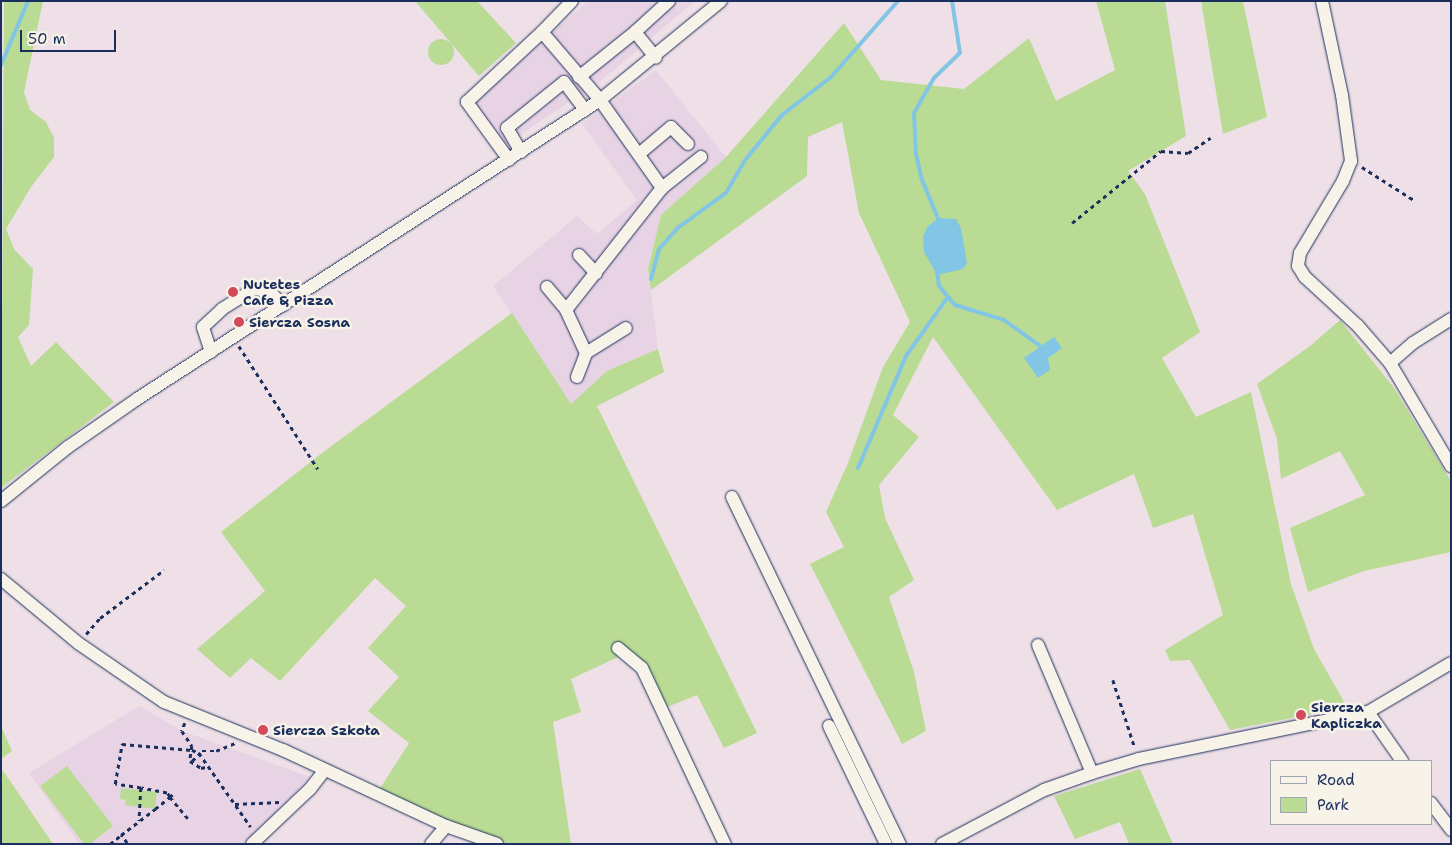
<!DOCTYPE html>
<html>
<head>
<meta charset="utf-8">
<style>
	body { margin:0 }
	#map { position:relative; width:1452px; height:845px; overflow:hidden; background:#eee0e6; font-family:"Shantell Sans",sans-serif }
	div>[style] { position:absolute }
	.built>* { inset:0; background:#e7d3e4 }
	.green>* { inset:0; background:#badb94 }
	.round { border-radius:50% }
	.water>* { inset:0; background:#83c5e4 }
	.stream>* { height:4px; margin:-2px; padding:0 2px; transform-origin:2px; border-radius:2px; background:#83c5e4 }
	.path>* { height:2.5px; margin-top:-1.25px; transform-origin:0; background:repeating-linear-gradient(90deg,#1b2f5e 0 4px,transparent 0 8px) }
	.roads { filter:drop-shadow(0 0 1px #1b2f5e) drop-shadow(0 0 1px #1b2f5e) }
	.minor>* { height:12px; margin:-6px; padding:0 6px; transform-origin:6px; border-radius:6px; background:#f7f3e8 }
	.dots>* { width:14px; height:14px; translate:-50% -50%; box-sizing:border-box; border:2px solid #f7f3e8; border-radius:50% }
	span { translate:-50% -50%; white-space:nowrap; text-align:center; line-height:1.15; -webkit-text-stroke:5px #f7f3e8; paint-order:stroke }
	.poi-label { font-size:14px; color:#1b2f5e; font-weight:700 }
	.left { translate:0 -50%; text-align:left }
	.frame { position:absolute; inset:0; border:2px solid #1b2f5e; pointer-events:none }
	.legend { position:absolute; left:1270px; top:760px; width:162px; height:65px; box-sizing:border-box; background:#f7f3e8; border:1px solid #9fa5b1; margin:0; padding:6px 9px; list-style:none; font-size:15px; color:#1b2f5e }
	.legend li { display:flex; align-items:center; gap:10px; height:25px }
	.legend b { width:25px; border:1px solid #9fa5b1 }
	.scale { position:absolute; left:20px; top:30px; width:96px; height:22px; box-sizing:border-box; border:2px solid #1b2f5e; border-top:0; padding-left:6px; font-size:15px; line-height:18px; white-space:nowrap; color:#1b2f5e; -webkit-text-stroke:4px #f7f3e8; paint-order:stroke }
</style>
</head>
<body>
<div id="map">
	<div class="built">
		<i style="clip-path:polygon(588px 1px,695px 1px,602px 80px,505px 145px,472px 103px)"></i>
		<i style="clip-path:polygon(656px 70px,726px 157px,661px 215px,648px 269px,658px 349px,607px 371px,571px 405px,493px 286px,577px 216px,597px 234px,637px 200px,582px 124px)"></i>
		<i style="clip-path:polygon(139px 706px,182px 731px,310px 777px,278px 812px,242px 844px,79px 844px,29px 773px)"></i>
	</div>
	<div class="green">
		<i style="clip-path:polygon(4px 1px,43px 1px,24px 92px,30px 110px,46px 122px,54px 138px,54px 157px,31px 187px,6px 229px,14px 249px,33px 269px,29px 325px,18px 337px,31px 366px,56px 342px,114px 402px,1px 488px)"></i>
		<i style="clip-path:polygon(415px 1px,477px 1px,516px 43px,479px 76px)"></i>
		<i style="clip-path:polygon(1096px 1px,1165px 1px,1186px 136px,1128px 171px,1145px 194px,1200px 332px,1162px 358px,1196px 417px,1251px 392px,1291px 584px,1314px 649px,1347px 707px,1230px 730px,1190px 660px,1170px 661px,1165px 650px,1223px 615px,1193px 514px,1153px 528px,1134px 474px,1057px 510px,933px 337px,893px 415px,919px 437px,879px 485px,885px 518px,914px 580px,889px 597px,914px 672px,926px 731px,902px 744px,810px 564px,844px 547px,826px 512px,848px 463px,883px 367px,910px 322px,859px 213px,842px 122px,808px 137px,807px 176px,651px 290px,648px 269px,661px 215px,726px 157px,844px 23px,881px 80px,964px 89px,1029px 38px,1056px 101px,1115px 70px)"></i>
		<i style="clip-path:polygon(1201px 1px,1243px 1px,1267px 117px,1223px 134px)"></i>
		<i class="round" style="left:428px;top:39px;width:26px;height:26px"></i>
		<i style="clip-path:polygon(512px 313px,571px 404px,607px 371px,658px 349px,664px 372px,597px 406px,757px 733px,724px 748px,697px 695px,660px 710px,631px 651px,571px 679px,581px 712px,553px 722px,571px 844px,510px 844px,485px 837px,379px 790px,409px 743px,368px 711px,399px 677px,368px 648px,406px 606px,375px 578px,280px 681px,251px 658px,230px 678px,197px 649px,265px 591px,221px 532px,322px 453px)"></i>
		<i style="clip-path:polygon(1340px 320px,1394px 388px,1451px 481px,1451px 552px,1364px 571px,1308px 592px,1290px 528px,1365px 495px,1340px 451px,1281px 479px,1277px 439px,1257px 384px,1310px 346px)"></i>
		<i style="clip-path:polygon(1px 726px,12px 751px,1px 759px)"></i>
		<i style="clip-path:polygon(67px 766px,113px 826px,90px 844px,84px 844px,40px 786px)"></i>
		<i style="clip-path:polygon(1140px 769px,1173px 844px,1129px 844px,1120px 822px,1075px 839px,1054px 796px)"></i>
		<i style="clip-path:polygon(1px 771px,4px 772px,53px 844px,1px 844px)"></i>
		<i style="clip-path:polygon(121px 788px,157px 792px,155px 809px,125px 805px,126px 800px,120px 799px)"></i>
	</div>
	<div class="water">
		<i style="clip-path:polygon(939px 218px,956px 219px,961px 228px,967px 263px,963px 269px,937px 275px,924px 252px,923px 236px,928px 226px)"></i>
		<i style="clip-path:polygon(1054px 337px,1062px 348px,1048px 358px,1050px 370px,1038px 378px,1024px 358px)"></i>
	</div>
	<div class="stream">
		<i style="left:1px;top:65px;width:69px;rotate:-67.1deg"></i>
		<i style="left:939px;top:221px;width:44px;rotate:-112.5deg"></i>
		<i style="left:922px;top:180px;width:26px;rotate:-103deg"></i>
		<i style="left:916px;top:155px;width:42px;rotate:-92.7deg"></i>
		<i style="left:914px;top:113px;width:40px;rotate:-60.3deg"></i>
		<i style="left:934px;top:78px;width:36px;rotate:-44deg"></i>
		<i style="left:960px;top:53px;width:53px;rotate:-98.7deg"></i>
		<i style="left:937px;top:270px;width:16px;rotate:83deg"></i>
		<i style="left:939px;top:286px;width:25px;rotate:50deg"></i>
		<i style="left:955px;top:305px;width:51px;rotate:17deg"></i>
		<i style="left:1004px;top:320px;width:44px;rotate:35.8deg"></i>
		<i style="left:651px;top:279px;width:31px;rotate:-75deg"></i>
		<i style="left:659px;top:249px;width:30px;rotate:-48deg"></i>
		<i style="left:679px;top:227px;width:58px;rotate:-35.9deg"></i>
		<i style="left:726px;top:193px;width:39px;rotate:-60deg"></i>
		<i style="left:746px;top:159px;width:57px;rotate:-50.7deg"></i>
		<i style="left:782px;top:115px;width:62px;rotate:-37.8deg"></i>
		<i style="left:831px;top:77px;width:101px;rotate:-48.6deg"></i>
		<i style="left:858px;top:468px;width:122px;rotate:-66.8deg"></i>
		<i style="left:906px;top:356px;width:71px;rotate:-54.7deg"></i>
	</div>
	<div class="path">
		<i style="left:1362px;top:167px;width:62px;rotate:32.4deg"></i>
		<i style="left:1072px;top:223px;width:114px;rotate:-39deg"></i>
		<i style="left:1161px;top:151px;width:27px;rotate:4deg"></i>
		<i style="left:1188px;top:153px;width:27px;rotate:-34deg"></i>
		<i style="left:239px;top:346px;width:146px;rotate:57.3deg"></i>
		<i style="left:86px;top:634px;width:21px;rotate:-49deg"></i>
		<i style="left:100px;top:618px;width:80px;rotate:-36.9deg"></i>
		<i style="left:1113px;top:680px;width:71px;rotate:72.1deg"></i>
		<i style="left:185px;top:723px;width:9px;rotate:111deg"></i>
		<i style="left:182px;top:731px;width:18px;rotate:56deg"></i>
		<i style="left:192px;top:746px;width:15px;rotate:98deg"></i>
		<i style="left:190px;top:761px;width:13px;rotate:32deg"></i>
		<i style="left:201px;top:768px;width:5px;rotate:-11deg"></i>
		<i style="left:192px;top:761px;width:14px;rotate:-45deg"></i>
		<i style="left:202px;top:751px;width:14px"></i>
		<i style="left:216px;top:751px;width:21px;rotate:-23deg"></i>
		<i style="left:141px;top:788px;width:26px;rotate:-171deg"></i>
		<i style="left:115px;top:784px;width:41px;rotate:-80.1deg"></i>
		<i style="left:122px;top:744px;width:70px;rotate:4.9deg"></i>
		<i style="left:192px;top:750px;width:8px;rotate:23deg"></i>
		<i style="left:199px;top:753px;width:90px;rotate:54.9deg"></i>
		<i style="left:173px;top:795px;width:4px;rotate:146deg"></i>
		<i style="left:170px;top:797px;width:30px;rotate:50deg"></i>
		<i style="left:235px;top:804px;width:44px;rotate:-2.6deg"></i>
		<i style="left:127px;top:843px;width:10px;rotate:-127deg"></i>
		<i style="left:121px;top:835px;width:43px;rotate:-37.4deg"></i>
		<i style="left:155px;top:809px;width:19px;rotate:-39deg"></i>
		<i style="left:170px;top:797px;width:5px;rotate:-127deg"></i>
		<i style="left:167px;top:793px;width:26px;rotate:-169deg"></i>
		<i style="left:141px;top:788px;width:33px;rotate:93deg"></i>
		<i style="left:110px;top:844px;width:14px;rotate:-39deg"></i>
	</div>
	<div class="roads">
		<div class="minor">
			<i style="left:1322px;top:1px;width:96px;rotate:78deg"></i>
			<i style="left:1342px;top:95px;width:67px;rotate:82.2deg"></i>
			<i style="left:1351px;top:161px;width:22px;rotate:112deg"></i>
			<i style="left:1343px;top:181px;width:84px;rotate:120.8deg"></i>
			<i style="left:1300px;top:253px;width:13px;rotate:99deg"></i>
			<i style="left:1298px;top:266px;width:13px;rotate:58deg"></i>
			<i style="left:1305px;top:277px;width:72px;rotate:42.8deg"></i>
			<i style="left:1358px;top:326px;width:49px;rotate:49.1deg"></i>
			<i style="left:1390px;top:363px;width:120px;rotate:59.4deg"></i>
			<i style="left:542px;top:32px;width:43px;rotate:-45.9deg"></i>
			<i style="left:635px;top:32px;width:46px;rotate:-42.4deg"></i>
			<i style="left:579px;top:77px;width:72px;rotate:-38.8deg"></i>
			<i style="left:635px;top:32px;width:33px;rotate:51deg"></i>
			<i style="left:521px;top:152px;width:28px;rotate:-120deg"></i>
			<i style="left:507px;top:128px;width:73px;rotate:-38.9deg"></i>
			<i style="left:564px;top:82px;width:35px;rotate:53deg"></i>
			<i style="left:639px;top:154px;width:42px;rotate:-40.2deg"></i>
			<i style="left:671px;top:127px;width:24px;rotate:45deg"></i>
			<i style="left:509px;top:160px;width:72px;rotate:-125.9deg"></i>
			<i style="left:467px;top:102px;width:103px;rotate:-43deg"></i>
			<i style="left:542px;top:32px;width:89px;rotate:49.5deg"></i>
			<i style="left:600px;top:100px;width:108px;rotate:54.8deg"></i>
			<i style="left:662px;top:188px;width:155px;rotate:128.2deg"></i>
			<i style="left:566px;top:310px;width:47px;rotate:65.1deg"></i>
			<i style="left:586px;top:353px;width:47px;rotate:-32deg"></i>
			<i style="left:662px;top:188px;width:50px;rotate:-38.5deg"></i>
			<i style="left:579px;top:255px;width:25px;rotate:47deg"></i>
			<i style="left:547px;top:287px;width:30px;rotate:50deg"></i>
			<i style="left:211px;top:352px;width:26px;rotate:-108deg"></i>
			<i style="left:203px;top:327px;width:26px;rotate:-43deg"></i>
			<i style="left:222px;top:309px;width:39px;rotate:-32deg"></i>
			<i style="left:255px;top:288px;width:18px;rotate:19deg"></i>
			<i style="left:272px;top:294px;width:16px;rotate:45deg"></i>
			<i style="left:1390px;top:363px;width:30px;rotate:-41deg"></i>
			<i style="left:1413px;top:343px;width:45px;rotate:-32.3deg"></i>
			<i style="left:577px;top:377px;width:26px;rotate:-69deg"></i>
			<i style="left:732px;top:497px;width:386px;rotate:64.2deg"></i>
			<i style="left:1px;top:501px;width:86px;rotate:-38.9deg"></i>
			<i style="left:68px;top:447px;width:84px;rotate:-34.8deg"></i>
			<i style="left:137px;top:399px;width:551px;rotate:-32.85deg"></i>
			<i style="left:600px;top:100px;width:156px;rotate:-39.3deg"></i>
			<i style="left:1px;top:579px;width:100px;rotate:39.7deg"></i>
			<i style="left:78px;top:643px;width:104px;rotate:34.5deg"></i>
			<i style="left:164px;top:702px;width:128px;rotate:22deg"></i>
			<i style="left:283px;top:750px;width:180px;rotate:25deg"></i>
			<i style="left:446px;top:826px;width:54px;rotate:19.4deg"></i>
			<i style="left:1038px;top:645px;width:139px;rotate:67.1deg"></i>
			<i style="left:618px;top:648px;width:31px;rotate:40deg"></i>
			<i style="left:642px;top:668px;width:195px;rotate:64.8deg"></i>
			<i style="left:1368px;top:712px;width:60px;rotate:55.2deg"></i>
			<i style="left:829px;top:726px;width:131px;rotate:64.2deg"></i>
			<i style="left:1431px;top:803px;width:34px;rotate:53deg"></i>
			<i style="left:252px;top:844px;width:80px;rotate:-43.5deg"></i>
			<i style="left:310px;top:789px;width:24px;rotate:-52deg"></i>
			<i style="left:431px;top:844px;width:23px;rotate:-50deg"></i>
			<i style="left:942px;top:844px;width:115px;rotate:-27.9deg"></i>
			<i style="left:1044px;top:790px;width:51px;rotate:-19.5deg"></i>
			<i style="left:1092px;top:773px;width:49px;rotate:-16.6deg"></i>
			<i style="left:1139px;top:759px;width:234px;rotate:-11.6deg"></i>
			<i style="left:1368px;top:712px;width:96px;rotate:-30.6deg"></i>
		</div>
	</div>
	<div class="dots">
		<i style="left:233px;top:292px;background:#d1495b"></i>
		<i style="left:239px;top:322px;background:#d1495b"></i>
		<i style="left:1301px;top:715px;background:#d1495b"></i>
		<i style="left:263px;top:730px;background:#d1495b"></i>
	</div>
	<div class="poi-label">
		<span class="left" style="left:243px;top:292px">Nutetes<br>Cafe &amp; Pizza</span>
		<span class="left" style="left:249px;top:322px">Siercza Sosna</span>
		<span class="left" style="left:1311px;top:715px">Siercza<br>Kapliczka</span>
		<span class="left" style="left:273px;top:730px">Siercza Szkoła</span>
	</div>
	<div class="frame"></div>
	<ul class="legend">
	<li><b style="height:6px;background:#f7f3e8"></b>Road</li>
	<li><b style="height:14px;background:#badb94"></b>Park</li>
	</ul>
	<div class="scale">50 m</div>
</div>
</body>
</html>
